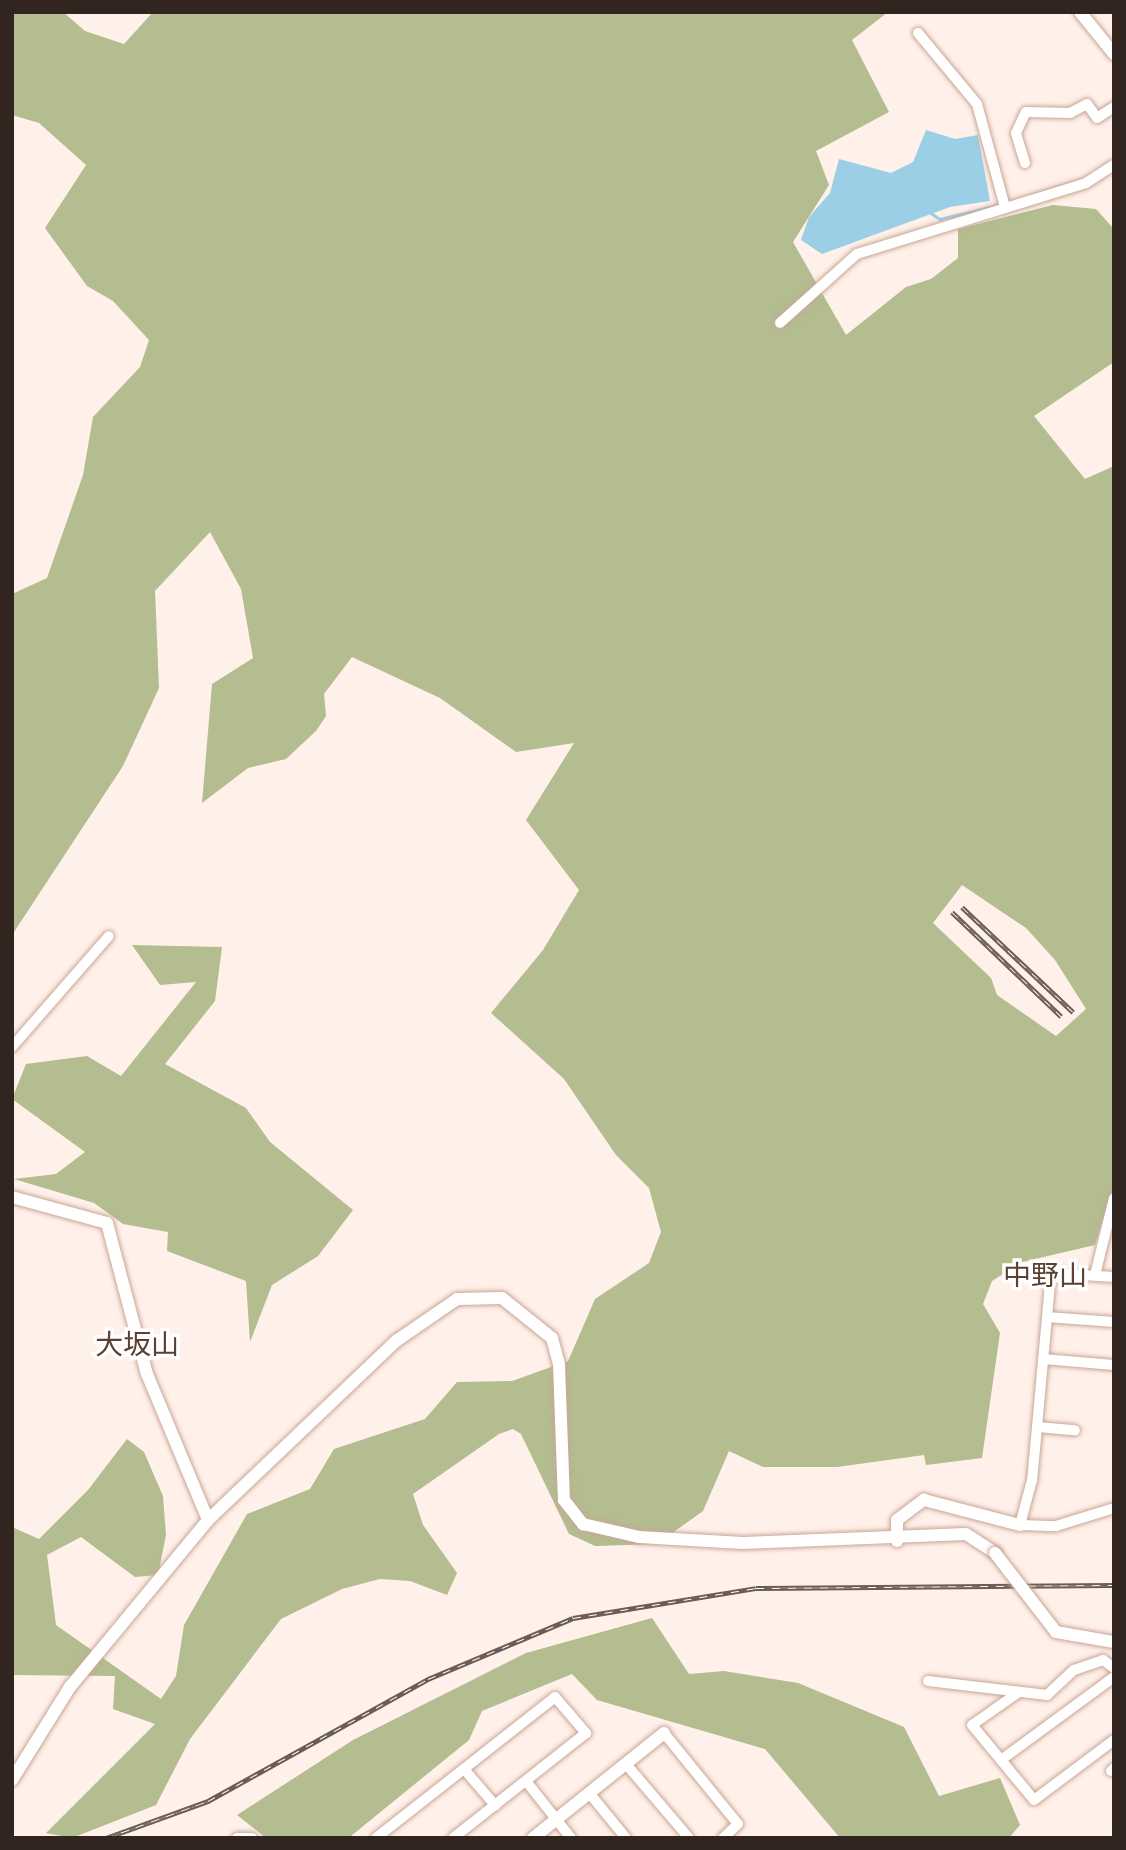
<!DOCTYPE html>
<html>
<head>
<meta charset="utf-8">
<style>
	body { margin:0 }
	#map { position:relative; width:1126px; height:1850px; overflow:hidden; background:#fff0e9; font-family:"DejaVu Sans","Noto Sans JP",sans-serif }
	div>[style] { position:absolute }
	.forest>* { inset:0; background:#b3bd90 }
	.water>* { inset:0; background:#9bcfe5 }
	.stream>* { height:2.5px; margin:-1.25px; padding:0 1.25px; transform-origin:1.25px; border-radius:1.25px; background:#9bcfe5 }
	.roads { filter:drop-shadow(0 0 2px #c8a696) drop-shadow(0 0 2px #c8a696) }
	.minor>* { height:10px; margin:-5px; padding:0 5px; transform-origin:5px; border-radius:5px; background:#fff }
	.tertiary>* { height:12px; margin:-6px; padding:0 6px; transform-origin:6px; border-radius:6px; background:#fff }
	.rail>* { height:5px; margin-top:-2.5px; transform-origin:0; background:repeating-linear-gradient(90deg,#fff 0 8px,#6a5c56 0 16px); box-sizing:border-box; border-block:2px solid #6a5c56 }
	.bridges { filter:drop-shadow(0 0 2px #c8a696) drop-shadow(0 0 2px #c8a696) }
	.tertiary-bridge>* { height:12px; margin:-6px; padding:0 6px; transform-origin:6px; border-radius:6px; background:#fff }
	span { translate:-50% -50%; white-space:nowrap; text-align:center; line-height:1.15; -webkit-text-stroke:7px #fff; paint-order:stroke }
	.quarter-label { font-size:28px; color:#5d4032 }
	.frame { position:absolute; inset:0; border:14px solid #32251f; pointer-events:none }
</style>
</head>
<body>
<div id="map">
	<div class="forest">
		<i style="clip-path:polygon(evenodd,12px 12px,63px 12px,85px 31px,124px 44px,153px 12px,888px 12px,852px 40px,889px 112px,816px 151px,829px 185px,793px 242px,846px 335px,906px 287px,931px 279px,958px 258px,958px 229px,1053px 205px,1096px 209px,1114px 229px,1114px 362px,1034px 416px,1085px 479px,1114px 466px,1114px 1185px,1095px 1245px,1022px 1262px,992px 1281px,983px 1304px,1000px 1333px,982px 1458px,926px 1465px,924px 1455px,837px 1467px,763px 1467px,729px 1451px,703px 1511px,657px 1544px,595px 1546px,569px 1534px,521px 1434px,513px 1429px,499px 1434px,413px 1494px,423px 1525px,457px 1573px,447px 1595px,410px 1581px,380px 1579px,342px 1589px,281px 1619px,190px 1739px,156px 1805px,72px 1838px,46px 1833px,155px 1724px,113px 1709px,115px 1676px,12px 1675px,12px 1527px,39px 1539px,88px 1490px,127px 1439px,144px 1452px,163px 1496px,166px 1535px,158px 1575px,135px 1577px,81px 1537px,47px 1555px,56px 1625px,161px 1699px,176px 1676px,184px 1625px,247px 1514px,310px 1489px,334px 1449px,425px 1419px,457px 1382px,512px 1381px,568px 1361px,595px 1299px,649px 1263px,661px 1232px,649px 1188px,616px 1155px,564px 1079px,491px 1013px,543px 950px,579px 890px,526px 820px,574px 743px,516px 752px,440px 698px,352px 657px,324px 694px,326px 716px,316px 731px,286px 759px,248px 768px,202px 803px,212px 684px,253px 658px,241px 589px,210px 532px,155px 591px,159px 688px,123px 766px,12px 935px,12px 594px,47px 578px,83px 475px,93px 417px,140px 367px,149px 340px,113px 301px,87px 286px,45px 228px,86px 165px,39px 123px,12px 115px,12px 12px,962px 885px,1026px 928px,1055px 960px,1086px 1009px,1056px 1036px,997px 995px,991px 978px,933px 923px,962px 885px)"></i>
		<i style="clip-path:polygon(132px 945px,222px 947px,215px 1001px,165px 1064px,246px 1108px,270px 1142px,353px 1210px,318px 1256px,272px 1285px,250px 1342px,246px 1281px,167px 1251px,168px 1232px,123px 1224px,94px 1203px,14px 1179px,56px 1174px,85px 1152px,12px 1099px,26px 1064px,87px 1056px,121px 1076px,196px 982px,160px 985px)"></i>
		<i style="clip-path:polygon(652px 1618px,689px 1674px,724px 1671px,798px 1683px,904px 1727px,939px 1796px,1000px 1778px,1020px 1825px,1009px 1838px,840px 1838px,765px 1749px,597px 1700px,572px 1674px,482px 1711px,469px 1740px,351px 1836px,266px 1838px,237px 1815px,353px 1740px,526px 1653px)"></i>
	</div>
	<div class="water">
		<i style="clip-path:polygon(926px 130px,955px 139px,978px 135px,990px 201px,950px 207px,822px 254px,801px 240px,809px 217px,830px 193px,839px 159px,891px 173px,913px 162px)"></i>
	</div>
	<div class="stream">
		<i style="left:1032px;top:195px;width:43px;rotate:-17.6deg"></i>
		<i style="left:931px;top:213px;width:11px;rotate:34deg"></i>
		<i style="left:940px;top:219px;width:60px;rotate:-13.6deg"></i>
	</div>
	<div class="roads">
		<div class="minor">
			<i style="left:918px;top:33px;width:92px;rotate:50.3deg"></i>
			<i style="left:977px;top:104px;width:107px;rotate:74.8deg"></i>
			<i style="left:1025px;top:163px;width:31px;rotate:-107deg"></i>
			<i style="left:1016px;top:133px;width:23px;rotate:-65deg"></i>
			<i style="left:1026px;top:112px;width:44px;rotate:1.3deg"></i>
			<i style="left:1070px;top:113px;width:19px;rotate:-28deg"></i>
			<i style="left:1087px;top:104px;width:17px;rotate:54deg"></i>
			<i style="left:1097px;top:118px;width:20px;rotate:-33deg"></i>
			<i style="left:780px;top:323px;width:103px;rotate:-41.9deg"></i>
			<i style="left:857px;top:254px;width:240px;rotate:-17.2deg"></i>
			<i style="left:1086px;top:183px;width:33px;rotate:-33deg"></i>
			<i style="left:12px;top:1047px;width:147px;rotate:-48.9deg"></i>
			<i style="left:1095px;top:1275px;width:79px;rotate:-76.1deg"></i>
			<i style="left:1114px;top:1277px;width:63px;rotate:-176.4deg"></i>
			<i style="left:1051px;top:1273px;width:208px;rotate:95.2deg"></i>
			<i style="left:1032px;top:1480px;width:47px;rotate:104.9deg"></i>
			<i style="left:1020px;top:1525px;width:36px;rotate:2deg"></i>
			<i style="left:1056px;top:1526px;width:61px;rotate:-17.2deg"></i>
			<i style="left:1047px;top:1317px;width:67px;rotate:4.3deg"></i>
			<i style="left:1043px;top:1359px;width:71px;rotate:4.8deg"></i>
			<i style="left:1037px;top:1427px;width:38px;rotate:5deg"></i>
			<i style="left:928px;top:1681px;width:120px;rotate:6.7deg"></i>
			<i style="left:1047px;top:1695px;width:37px;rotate:-43deg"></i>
			<i style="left:1074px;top:1670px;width:31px;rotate:-19deg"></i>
			<i style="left:1103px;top:1660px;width:14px;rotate:36deg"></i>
			<i style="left:1019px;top:1692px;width:57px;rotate:144.9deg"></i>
			<i style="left:972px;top:1725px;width:97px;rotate:50.4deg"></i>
			<i style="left:1034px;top:1800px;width:100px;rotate:-36.9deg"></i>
			<i style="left:664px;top:1733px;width:117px;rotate:50.9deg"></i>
			<i style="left:738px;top:1824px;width:21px;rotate:137deg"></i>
			<i style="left:1001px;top:1760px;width:140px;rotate:-36.3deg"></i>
			<i style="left:626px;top:1764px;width:97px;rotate:49.6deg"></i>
			<i style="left:464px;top:1769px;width:48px;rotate:49.3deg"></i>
			<i style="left:1111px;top:1771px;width:4px;rotate:-45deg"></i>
			<i style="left:526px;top:1781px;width:73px;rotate:51.7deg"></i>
			<i style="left:590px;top:1794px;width:57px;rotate:50.7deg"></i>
			<i style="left:237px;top:1838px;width:15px"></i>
			<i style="left:376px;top:1838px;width:228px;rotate:-38.2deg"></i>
			<i style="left:555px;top:1697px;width:48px;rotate:49.3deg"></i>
			<i style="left:586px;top:1733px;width:169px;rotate:141.7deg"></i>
		</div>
		<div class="tertiary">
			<i style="left:1080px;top:12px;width:54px;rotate:51deg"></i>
			<i style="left:12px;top:1197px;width:98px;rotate:15.3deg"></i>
			<i style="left:107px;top:1223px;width:156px;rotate:75.2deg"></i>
			<i style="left:147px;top:1374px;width:158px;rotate:67.3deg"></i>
			<i style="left:897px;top:1541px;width:21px;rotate:-90deg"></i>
			<i style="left:897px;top:1520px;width:34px;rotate:-37deg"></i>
			<i style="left:924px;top:1500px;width:99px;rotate:14.6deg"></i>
			<i style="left:12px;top:1780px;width:110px;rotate:-58.1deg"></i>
			<i style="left:70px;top:1687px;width:217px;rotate:-50.4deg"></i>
			<i style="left:208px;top:1520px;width:260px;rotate:-43.6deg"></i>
			<i style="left:396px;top:1341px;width:74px;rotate:-34.5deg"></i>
			<i style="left:457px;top:1299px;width:45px;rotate:-1.3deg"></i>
			<i style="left:502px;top:1298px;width:64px;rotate:38.7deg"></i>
			<i style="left:552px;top:1338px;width:28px;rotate:75deg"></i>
			<i style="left:559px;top:1365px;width:135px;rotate:87.9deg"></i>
			<i style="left:564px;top:1500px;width:31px;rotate:52deg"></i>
			<i style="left:583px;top:1524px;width:57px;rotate:13.1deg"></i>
			<i style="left:639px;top:1537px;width:104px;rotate:3.3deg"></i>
			<i style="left:743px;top:1543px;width:223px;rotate:-2.3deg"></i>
			<i style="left:966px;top:1534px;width:35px;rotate:33deg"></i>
			<i style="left:533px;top:1838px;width:168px;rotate:-38.7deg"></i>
		</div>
	</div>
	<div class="rail">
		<i style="left:962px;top:907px;width:153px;rotate:43.4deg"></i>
		<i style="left:952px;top:912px;width:151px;rotate:43.7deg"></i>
		<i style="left:106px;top:1838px;width:109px;rotate:-19.9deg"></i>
		<i style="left:208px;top:1801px;width:252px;rotate:-29deg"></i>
		<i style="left:428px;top:1679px;width:157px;rotate:-22.8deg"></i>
		<i style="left:573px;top:1618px;width:185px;rotate:-9.3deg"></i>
		<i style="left:756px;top:1588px;width:358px;rotate:-0.5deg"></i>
	</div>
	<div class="bridges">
		<div class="tertiary-bridge">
			<i style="left:995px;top:1553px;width:100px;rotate:52.3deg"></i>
			<i style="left:1056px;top:1632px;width:59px;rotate:9.8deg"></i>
		</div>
	</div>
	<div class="quarter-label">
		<span style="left:1045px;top:1276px">中野山</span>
		<span style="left:137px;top:1345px">大坂山</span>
	</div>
	<div class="frame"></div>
</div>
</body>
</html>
